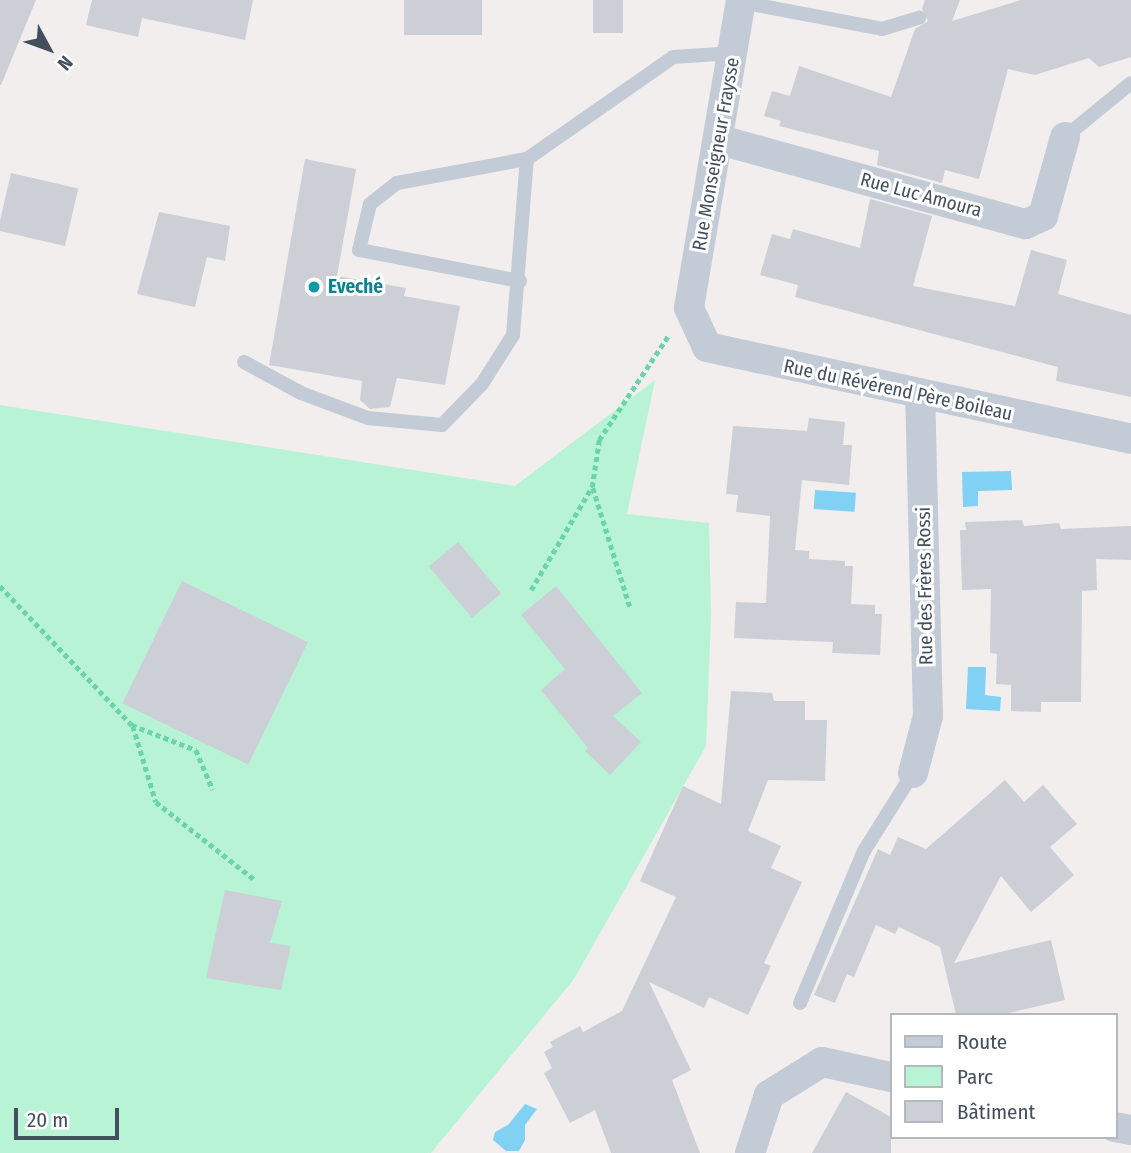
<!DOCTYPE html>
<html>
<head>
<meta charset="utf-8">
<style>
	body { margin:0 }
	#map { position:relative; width:1131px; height:1153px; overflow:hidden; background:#f1eeed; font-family:"Fira Sans Condensed",sans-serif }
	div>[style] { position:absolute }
	.green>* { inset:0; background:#b7f3d4 }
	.water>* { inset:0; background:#80d1f4; transform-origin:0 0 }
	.building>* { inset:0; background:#cccfd6; transform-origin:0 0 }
	.path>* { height:4.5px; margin-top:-2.25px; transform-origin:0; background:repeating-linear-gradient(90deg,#6cd4aa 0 5px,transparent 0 8.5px) }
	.lane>* { height:14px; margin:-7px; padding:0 7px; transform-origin:7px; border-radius:7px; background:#c2cbd6 }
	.street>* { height:30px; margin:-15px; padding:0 15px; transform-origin:15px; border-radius:15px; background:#c2cbd6 }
	.dots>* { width:19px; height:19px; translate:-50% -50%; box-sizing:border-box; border:4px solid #fff; border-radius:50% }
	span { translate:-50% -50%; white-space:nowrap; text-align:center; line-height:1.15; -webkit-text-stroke:6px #fff; paint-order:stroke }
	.street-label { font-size:19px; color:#444f5d }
	.culture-label { font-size:19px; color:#0d838f; font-weight:700 }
	.left { translate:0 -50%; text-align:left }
	.legend { position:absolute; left:890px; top:1013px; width:228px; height:126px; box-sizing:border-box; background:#fff; border:2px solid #b4b9be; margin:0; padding:9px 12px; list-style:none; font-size:21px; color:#444f5d }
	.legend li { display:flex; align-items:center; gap:14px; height:35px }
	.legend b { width:35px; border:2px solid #b4b9be }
	.north { position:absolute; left:14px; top:14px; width:70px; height:70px; -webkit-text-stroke:5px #fff; paint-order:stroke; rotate:131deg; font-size:19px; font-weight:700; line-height:28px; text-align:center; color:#444f5d }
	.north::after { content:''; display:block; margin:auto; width:24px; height:32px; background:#444f5d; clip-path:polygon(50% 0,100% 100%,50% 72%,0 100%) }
	.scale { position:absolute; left:14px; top:1108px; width:105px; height:32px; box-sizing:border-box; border:4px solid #444f5d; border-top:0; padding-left:9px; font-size:21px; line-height:24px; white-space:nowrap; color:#444f5d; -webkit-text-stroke:5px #fff; paint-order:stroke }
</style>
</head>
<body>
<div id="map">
	<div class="green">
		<i style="clip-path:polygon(655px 380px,627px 514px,709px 523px,711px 616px,706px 746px,574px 979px,431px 1153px,0 1153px,0 405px,515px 486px)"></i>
	</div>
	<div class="water">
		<i style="clip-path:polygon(1011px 471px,1012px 490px,978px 491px,978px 506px,963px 507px,962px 472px)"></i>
		<i style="left:815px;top:490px;width:41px;height:19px;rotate:4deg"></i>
		<i style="clip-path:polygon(968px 667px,986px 667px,985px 695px,1001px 697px,1000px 711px,966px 709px)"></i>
		<i style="clip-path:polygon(525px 1104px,537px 1109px,525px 1125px,525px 1140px,519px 1151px,506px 1151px,493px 1140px,495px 1132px,508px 1125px)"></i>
	</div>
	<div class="building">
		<i style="clip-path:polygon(0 0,36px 0,1px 85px,0 85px)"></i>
		<i style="clip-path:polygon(92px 0,253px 0,245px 40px,142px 18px,138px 37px,86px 25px)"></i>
		<i style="left:404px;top:0;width:78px;height:35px"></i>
		<i style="left:593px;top:0;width:30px;height:33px"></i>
		<i style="clip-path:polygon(925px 0,960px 0,952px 21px,1021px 0,1131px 0,1131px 57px,1099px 67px,1089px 58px,1035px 75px,1008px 69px,979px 179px,945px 170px,942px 183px,877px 165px,879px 151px,779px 126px,781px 121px,764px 116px,772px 91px,790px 96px,799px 66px,891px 97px,915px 29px,928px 21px,922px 9px)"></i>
		<i style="clip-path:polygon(305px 159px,356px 169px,337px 276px,406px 288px,404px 296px,460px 306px,445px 385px,397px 378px,390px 407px,370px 409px,360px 400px,362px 381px,269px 365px)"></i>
		<i style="left:11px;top:173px;width:69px;height:59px;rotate:13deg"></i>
		<i style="clip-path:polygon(870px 199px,932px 216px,913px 286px,1015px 306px,1031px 250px,1067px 260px,1058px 294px,1131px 315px,1131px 397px,1056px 381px,1058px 367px,795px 297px,798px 285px,760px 275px,772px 234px,790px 239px,793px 229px,860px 248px)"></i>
		<i style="clip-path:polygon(159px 212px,230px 226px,225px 261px,207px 257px,195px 307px,137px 294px)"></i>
		<i style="clip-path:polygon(809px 418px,845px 422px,843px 445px,852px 445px,849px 485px,802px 480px,795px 550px,809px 551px,809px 559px,845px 561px,845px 566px,853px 566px,851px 604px,875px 605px,875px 614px,882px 614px,880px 655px,832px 653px,833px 642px,734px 638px,736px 602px,766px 603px,770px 516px,736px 512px,738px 495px,726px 494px,733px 426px,807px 431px)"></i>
		<i style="clip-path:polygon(1022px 520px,1024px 526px,1059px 523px,1061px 529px,1131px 526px,1131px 560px,1096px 559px,1097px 590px,1082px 591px,1081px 702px,1041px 702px,1041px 712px,1011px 711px,1011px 685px,996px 684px,997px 654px,990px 653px,991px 589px,962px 590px,960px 530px,966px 530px,965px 522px)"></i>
		<i style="left:458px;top:542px;width:67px;height:38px;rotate:50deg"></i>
		<i style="left:182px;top:581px;width:140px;height:136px;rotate:26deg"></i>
		<i style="clip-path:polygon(556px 586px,642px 693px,613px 716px,641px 742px,610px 775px,585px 751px,588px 748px,541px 690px,565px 669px,521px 615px)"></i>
		<i style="clip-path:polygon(731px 691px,772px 693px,774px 701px,805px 701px,805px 720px,827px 720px,825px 781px,768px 780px,748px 831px,781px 846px,771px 868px,802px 882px,764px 963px,771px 966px,748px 1015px,709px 997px,704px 1008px,649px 982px,691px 1070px,672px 1080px,700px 1153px,611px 1153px,595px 1110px,570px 1123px,544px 1073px,552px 1068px,544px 1052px,553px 1047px,550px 1042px,580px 1026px,583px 1032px,622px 1011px,676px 897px,640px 881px,683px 786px,721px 804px)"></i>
		<i style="clip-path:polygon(1005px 780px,1024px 802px,1043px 785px,1077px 824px,1050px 847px,1074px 875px,1031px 912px,1001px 876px,954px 963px,1051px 940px,1065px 1000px,1000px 1015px,956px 1015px,940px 947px,899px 927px,895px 934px,876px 925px,854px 977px,847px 974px,835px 1003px,814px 995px,878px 849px,890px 855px,898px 837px,926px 849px)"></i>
		<i style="clip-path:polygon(225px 890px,282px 901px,270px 943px,291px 946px,281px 990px,206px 978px)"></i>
		<i style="clip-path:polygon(846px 1092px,891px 1117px,891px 1153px,812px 1153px)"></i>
	</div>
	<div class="path">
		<i style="left:593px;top:488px;width:125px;rotate:72.7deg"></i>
		<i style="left:0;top:586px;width:192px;rotate:46.5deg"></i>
		<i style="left:132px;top:725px;width:69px;rotate:21.3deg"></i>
		<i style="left:196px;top:750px;width:43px;rotate:67deg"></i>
		<i style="left:531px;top:590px;width:120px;rotate:-59.4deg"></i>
		<i style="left:592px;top:487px;width:48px;rotate:-81.5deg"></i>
		<i style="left:599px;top:440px;width:125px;rotate:-56.4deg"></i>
		<i style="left:133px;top:726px;width:79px;rotate:73.2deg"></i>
		<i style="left:156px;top:802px;width:125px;rotate:38.2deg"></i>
	</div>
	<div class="lane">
		<i style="left:741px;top:2px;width:144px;rotate:10.8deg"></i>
		<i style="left:882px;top:29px;width:39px;rotate:-17deg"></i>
		<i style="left:1065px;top:137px;width:85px;rotate:-39.3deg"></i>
		<i style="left:520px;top:281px;width:164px;rotate:-169.1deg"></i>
		<i style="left:359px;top:250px;width:47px;rotate:-76.6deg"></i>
		<i style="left:370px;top:204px;width:34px;rotate:-38deg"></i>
		<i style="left:397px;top:183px;width:132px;rotate:-10.5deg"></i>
		<i style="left:244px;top:362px;width:65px;rotate:28.5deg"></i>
		<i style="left:301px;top:393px;width:72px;rotate:20.5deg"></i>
		<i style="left:368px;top:418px;width:74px;rotate:5.4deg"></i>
		<i style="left:442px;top:425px;width:57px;rotate:-45.7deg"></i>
		<i style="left:482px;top:384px;width:58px;rotate:-57.7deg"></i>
		<i style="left:513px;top:335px;width:177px;rotate:-85.5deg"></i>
		<i style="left:527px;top:159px;width:178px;rotate:-34.9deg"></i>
		<i style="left:673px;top:57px;width:61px;rotate:-3.8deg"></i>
		<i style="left:800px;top:1003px;width:165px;rotate:-67.2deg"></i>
		<i style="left:864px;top:851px;width:92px;rotate:-57.9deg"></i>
	</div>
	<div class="street">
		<i style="left:741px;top:0;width:312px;rotate:99.6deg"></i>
		<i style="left:689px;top:308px;width:43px;rotate:65.2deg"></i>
		<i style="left:707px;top:347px;width:434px;rotate:12.2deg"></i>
		<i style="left:720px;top:140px;width:317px;rotate:15.4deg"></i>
		<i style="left:1026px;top:224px;width:19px;rotate:-25deg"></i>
		<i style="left:1043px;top:216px;width:82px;rotate:-74.4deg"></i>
		<i style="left:913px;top:773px;width:59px;rotate:-75.3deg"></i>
		<i style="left:928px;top:716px;width:319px;rotate:-91.4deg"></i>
		<i style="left:1115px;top:1127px;width:16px;rotate:11deg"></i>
		<i style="left:750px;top:1153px;width:61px;rotate:-71.9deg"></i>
		<i style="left:769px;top:1095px;width:62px;rotate:-31.9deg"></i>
		<i style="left:822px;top:1062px;width:71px;rotate:12.3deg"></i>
	</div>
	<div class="dots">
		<i style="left:314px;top:287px;background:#0f9aa8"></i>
	</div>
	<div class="street-label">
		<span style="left:716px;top:154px;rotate:-80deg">Rue Monseigneur Fraysse</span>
		<span style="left:921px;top:195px;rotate:15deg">Rue Luc Amoura</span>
		<span style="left:898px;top:390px;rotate:12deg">Rue du Révérend Père Boileau</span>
		<span style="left:925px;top:586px;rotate:-91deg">Rue des Frères Rossi</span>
	</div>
	<div class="culture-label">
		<span class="left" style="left:328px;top:287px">Eveché</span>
	</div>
	<ul class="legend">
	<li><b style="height:9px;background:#c2cbd6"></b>Route</li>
	<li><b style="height:19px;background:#b7f3d4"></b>Parc</li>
	<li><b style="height:19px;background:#cccfd6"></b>Bâtiment</li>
	</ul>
	<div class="north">N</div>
	<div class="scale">20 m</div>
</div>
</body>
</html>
